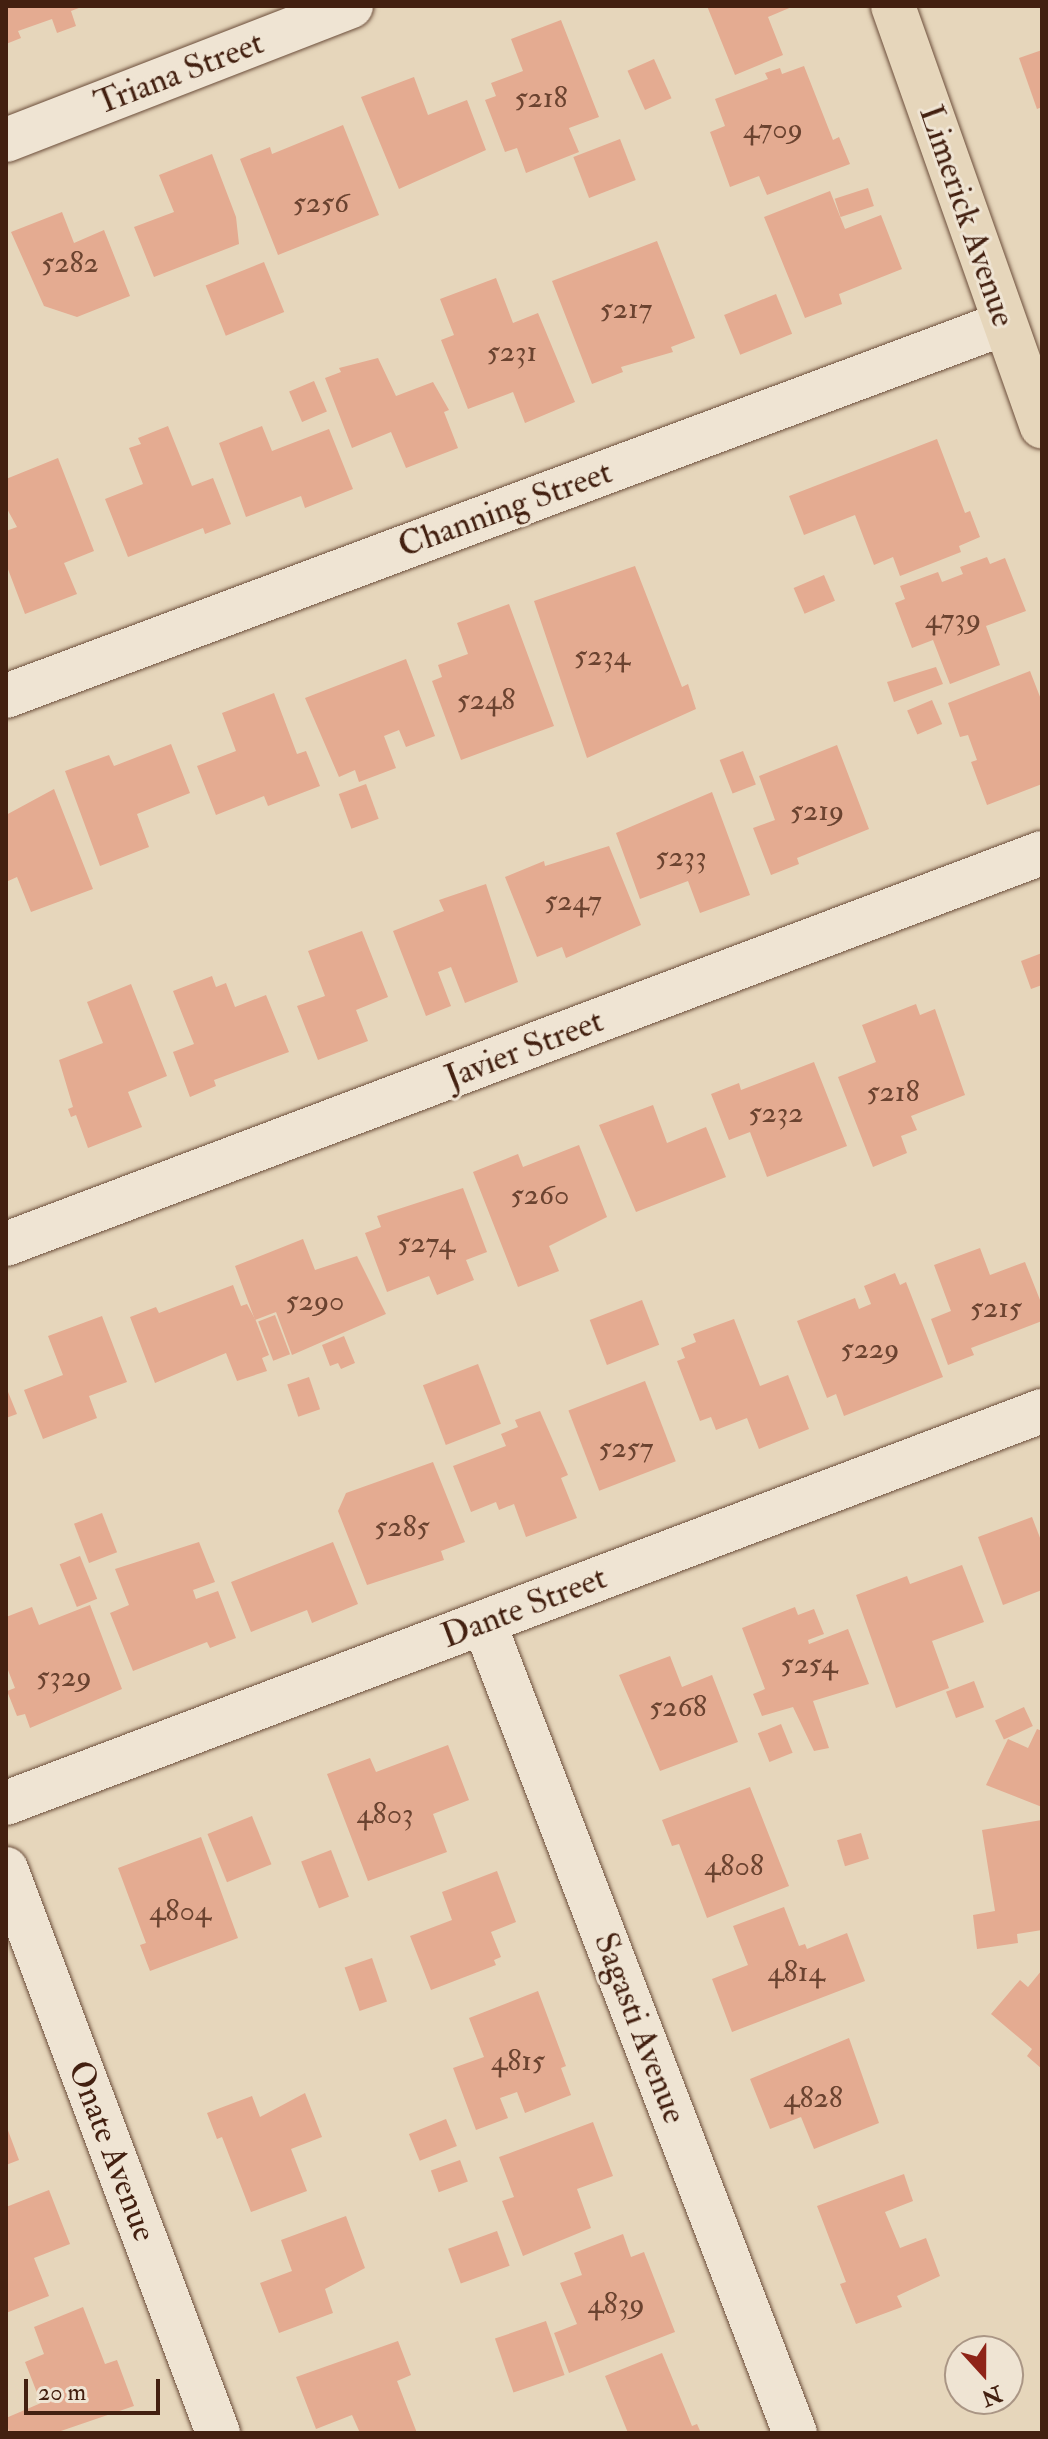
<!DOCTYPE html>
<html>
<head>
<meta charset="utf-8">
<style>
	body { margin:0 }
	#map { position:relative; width:1048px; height:2439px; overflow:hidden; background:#e6d6bb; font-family:"IM FELL Double Pica",serif }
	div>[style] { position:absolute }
	.building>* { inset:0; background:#e4ab91; transform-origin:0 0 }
	.roads { filter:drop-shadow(0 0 2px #6c4e3b) drop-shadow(0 0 2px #6c4e3b) }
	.minor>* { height:44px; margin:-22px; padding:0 22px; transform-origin:22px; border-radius:22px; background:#efe4d3 }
	.major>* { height:44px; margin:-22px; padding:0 22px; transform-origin:22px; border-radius:22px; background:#e6d6bb }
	span { translate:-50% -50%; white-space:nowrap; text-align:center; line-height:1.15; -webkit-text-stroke:6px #efe4d3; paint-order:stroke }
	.number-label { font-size:30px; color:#6b4330 }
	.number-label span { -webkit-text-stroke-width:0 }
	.street-label { font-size:34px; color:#432010 }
	.frame { position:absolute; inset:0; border:8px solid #432010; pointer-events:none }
	.north { position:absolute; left:944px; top:2335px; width:80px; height:80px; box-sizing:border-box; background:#efe4d3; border:2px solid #aa9685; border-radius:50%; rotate:159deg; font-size:22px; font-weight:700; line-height:32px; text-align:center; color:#432010 }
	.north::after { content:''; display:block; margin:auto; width:28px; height:36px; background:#8f2418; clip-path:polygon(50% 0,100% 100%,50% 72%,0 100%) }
	.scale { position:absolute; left:24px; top:2379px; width:136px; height:36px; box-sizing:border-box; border:4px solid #432010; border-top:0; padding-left:10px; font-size:24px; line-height:28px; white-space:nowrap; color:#432010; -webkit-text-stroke:6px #efe4d3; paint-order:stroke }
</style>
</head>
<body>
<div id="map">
	<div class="building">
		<i style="clip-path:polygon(6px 6px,84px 6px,71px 11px,76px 26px,57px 33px,52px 19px,18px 31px,21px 38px,6px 44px)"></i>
		<i style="clip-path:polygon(707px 6px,794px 6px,768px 17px,783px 55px,735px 75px)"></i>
		<i style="clip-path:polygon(561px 20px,599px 117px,569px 128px,579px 152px,526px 173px,517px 148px,505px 152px,485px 100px,496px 96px,491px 83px,523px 71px,511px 39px)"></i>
		<i style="clip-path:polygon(1042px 50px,1042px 107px,1037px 109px,1019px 58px)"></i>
		<i style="left:654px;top:59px;width:43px;height:29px;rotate:66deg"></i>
		<i style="clip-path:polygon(804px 66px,833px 140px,839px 137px,850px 164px,767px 195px,759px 176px,730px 187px,710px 132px,725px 126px,715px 99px,768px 79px,765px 73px,780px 68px,782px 74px)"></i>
		<i style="clip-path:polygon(414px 77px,428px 115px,467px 100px,486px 150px,399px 189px,361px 97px)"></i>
		<i style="clip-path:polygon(343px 125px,379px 215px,278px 255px,240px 159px,270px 147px,272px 154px)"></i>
		<i style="left:620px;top:139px;width:44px;height:50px;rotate:69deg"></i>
		<i style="clip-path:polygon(212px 154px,236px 217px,239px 244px,154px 277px,134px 227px,174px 212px,159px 175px)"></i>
		<i style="left:868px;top:188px;width:19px;height:35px;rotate:72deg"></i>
		<i style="clip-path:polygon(830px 191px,845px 229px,881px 215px,902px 269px,839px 294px,842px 304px,805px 318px,764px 217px)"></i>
		<i style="clip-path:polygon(62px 212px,74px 243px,104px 230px,130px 296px,77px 317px,44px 306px,11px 232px)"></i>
		<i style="clip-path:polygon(657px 241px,695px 338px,671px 347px,673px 352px,621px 367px,623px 372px,592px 384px,552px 281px)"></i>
		<i style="left:264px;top:262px;width:54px;height:63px;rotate:68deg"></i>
		<i style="clip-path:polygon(496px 278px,513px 323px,538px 313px,575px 402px,525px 423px,513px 392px,468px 409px,441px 340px,454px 335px,440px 299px)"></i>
		<i style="left:776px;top:294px;width:43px;height:56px;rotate:68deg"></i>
		<i style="clip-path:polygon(378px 358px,396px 396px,433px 382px,449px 410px,444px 412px,458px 448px,406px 468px,391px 432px,352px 448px,325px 378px,341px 372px,339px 368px)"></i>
		<i style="left:314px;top:381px;width:33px;height:27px;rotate:67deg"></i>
		<i style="clip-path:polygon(168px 426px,192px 486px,213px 478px,231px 524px,205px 534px,203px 528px,128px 557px,105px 499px,143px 484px,129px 448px,141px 444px,138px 438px)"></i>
		<i style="clip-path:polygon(262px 426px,272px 451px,329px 429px,353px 489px,305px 508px,301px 496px,246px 517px,219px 443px)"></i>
		<i style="clip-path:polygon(937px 439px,965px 513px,970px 511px,980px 537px,959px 546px,961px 552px,900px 576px,893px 557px,874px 565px,855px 515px,804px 535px,789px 496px)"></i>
		<i style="clip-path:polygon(58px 458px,94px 551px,64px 563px,77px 594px,25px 614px,6px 564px,6px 531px,17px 527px,6px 507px,6px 479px)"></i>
		<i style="clip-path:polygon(987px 557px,990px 564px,1005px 558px,1026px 611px,986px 626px,1000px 665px,950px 684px,933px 640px,912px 648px,895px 603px,905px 599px,900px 586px,938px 572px,942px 582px,963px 574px,960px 567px)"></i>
		<i style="clip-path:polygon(635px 566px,682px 687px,688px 684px,696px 709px,587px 758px,534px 601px)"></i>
		<i style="left:824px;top:575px;width:28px;height:33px;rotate:67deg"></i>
		<i style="clip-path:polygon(509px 604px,554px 726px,461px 760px,432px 681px,442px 677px,438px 665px,468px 654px,457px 623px)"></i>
		<i style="clip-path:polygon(406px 659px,435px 736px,406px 747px,399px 730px,384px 736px,396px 768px,359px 782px,355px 770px,339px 777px,305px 698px)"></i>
		<i style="clip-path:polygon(936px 667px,943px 684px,894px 702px,887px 682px)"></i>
		<i style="clip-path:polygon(1030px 671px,1042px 702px,1042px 784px,987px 805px,971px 762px,977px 760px,968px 735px,960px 737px,948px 703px)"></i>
		<i style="clip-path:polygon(274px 693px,297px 754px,306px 751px,320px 786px,268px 806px,264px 796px,216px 815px,197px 766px,236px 751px,222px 713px)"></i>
		<i style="left:932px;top:700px;width:26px;height:27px;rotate:67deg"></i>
		<i style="clip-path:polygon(171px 744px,190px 793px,137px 814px,149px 847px,100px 866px,65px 771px,109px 755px,114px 766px)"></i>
		<i style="clip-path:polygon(837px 745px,869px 829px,797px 858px,799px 864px,771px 875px,753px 828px,775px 820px,759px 776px)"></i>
		<i style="left:743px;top:751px;width:36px;height:25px;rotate:69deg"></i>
		<i style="left:366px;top:784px;width:37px;height:29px;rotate:70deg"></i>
		<i style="clip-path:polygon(54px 789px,93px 889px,31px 912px,17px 877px,6px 882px,6px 815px)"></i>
		<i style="clip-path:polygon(712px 792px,750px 895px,700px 913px,688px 881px,640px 899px,616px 833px)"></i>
		<i style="clip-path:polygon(609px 846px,641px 925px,566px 958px,562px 947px,537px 957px,505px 877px,544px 861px,545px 866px)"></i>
		<i style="clip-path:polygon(486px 884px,518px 982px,465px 1003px,451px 967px,438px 972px,451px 1006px,426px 1016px,393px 931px,444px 911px,439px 900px)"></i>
		<i style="clip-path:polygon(362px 931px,388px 997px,356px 1010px,368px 1041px,318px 1060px,297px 1006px,325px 996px,308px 951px)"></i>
		<i style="clip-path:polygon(1042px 953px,1042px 985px,1031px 989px,1021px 961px)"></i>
		<i style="clip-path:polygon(212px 976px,216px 987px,226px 983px,235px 1007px,266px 995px,289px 1052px,214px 1080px,216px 1086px,190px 1097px,173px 1052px,194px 1044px,173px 991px)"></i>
		<i style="clip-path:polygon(131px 984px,167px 1076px,128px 1092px,142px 1127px,88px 1148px,76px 1115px,71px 1117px,68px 1109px,73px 1107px,59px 1060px,103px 1043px,87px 1002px)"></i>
		<i style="clip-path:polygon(916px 1004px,920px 1015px,935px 1009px,965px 1095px,911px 1116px,917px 1130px,901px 1136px,907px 1153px,873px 1167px,838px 1077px,876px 1062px,862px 1025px)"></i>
		<i style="clip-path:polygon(814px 1062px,847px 1146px,767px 1177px,750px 1132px,729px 1140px,711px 1094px,739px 1083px,741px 1090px)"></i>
		<i style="clip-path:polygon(653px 1105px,667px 1143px,706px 1127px,726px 1177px,636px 1212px,599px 1125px)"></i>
		<i style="clip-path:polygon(579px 1145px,607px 1217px,549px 1246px,559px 1271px,518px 1287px,473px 1172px,518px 1154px,523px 1167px)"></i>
		<i style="clip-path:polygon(463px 1188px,487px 1252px,466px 1260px,474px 1280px,437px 1295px,429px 1276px,387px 1292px,365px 1233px,381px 1227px,377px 1216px)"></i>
		<i style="clip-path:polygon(303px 1239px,315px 1270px,357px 1256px,386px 1314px,292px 1355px,276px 1312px,255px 1320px,235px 1266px)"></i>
		<i style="clip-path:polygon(980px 1248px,990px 1275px,1025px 1262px,1042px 1305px,1042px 1321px,971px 1348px,974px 1355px,948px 1365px,931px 1319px,951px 1311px,934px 1265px)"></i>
		<i style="clip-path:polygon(895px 1273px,900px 1285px,906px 1282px,943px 1377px,844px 1416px,836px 1394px,827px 1398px,797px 1321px,855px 1298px,859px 1309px,871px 1304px,864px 1286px)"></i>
		<i style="clip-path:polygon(233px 1285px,241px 1306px,247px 1304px,256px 1321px,269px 1355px,262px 1358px,267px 1371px,237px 1381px,226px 1353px,155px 1383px,130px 1317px,156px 1307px,159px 1313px)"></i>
		<i style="left:642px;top:1300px;width:48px;height:56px;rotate:69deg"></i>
		<i style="left:275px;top:1315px;width:42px;height:18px;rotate:69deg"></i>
		<i style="clip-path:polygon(102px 1316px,127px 1382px,89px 1396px,97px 1418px,43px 1439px,24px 1390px,63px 1375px,48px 1336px)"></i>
		<i style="clip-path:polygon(734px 1319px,760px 1386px,788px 1375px,809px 1429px,759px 1449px,747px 1418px,716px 1430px,711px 1417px,700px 1421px,677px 1361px,685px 1358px,681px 1348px,696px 1342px,693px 1334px)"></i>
		<i style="clip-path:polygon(344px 1336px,355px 1363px,341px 1369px,338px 1363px,330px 1366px,322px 1345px)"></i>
		<i style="left:478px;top:1364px;width:64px;height:59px;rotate:69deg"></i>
		<i style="left:309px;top:1377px;width:34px;height:23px;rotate:71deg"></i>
		<i style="left:645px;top:1381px;width:86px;height:82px;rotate:69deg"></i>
		<i style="clip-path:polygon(6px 1387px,17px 1414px,6px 1418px)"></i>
		<i style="clip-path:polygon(540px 1411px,568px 1475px,561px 1478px,577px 1518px,526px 1537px,514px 1504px,499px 1510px,496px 1502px,471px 1512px,453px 1466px,506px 1446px,501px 1434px,518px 1427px,515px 1420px)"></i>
		<i style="clip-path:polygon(433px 1462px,465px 1542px,441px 1551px,444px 1560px,367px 1585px,338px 1511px,346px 1493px)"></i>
		<i style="left:102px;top:1513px;width:42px;height:30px;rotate:69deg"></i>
		<i style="clip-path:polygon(1032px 1517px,1042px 1543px,1042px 1590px,1003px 1605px,978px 1537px)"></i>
		<i style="clip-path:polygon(199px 1542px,215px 1582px,193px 1590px,196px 1599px,218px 1591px,236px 1638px,210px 1648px,207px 1642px,133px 1671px,110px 1613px,129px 1605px,115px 1569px)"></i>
		<i style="clip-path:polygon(333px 1542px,358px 1604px,312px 1623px,307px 1610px,251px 1632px,231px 1582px)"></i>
		<i style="left:80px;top:1556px;width:46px;height:22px;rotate:68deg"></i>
		<i style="clip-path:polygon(962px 1565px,984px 1622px,932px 1641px,949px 1688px,896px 1708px,856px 1595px,907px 1576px,910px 1584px)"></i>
		<i style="clip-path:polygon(90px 1605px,122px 1689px,30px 1728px,25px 1714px,17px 1716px,7px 1691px,15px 1688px,6px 1665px,6px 1617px,32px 1607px,39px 1625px)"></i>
		<i style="clip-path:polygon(795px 1607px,798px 1615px,814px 1609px,824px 1634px,808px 1640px,809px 1644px,848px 1629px,869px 1684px,813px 1701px,829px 1748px,814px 1751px,793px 1707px,762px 1716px,753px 1694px,765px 1689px,742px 1628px)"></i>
		<i style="clip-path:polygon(670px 1656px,682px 1687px,712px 1675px,738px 1742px,660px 1771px,619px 1675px)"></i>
		<i style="left:974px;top:1681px;width:28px;height:30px;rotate:69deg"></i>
		<i style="left:1024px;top:1707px;width:21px;height:32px;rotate:65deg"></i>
		<i style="left:781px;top:1724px;width:31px;height:25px;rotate:68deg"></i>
		<i style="clip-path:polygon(1037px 1729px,1042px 1731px,1042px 1807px,986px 1785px,1008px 1739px,1028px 1748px)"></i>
		<i style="clip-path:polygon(448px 1745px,469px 1800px,433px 1814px,447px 1852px,368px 1881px,327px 1774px,370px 1758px,376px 1772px)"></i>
		<i style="clip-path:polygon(750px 1787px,789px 1886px,707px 1918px,679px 1844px,672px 1846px,662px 1820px)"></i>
		<i style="left:252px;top:1816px;width:52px;height:48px;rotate:68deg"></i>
		<i style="clip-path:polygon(1042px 1820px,1042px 1930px,1017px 1934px,1018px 1943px,977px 1949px,973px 1915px,995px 1911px,982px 1830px)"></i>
		<i style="left:861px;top:1833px;width:27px;height:25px;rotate:73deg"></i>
		<i style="clip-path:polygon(201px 1837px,238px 1938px,150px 1971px,140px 1945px,146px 1943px,118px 1868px)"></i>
		<i style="left:331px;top:1850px;width:50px;height:32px;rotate:69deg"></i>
		<i style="clip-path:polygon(497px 1871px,516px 1922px,491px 1932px,501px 1957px,494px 1960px,496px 1965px,431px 1990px,410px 1936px,452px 1920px,442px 1892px)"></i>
		<i style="clip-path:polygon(784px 1907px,799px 1946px,805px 1944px,807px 1949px,847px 1933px,865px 1981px,732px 2032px,712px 1979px,748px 1965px,733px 1926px)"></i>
		<i style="left:372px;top:1958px;width:46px;height:29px;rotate:71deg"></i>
		<i style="clip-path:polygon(1042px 1970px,1042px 2069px,1027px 2056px,1032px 2049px,991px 2014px,1020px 1980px,1028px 1987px)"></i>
		<i style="clip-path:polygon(538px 1991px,566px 2066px,561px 2068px,571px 2095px,525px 2113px,517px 2092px,500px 2098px,508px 2118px,476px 2130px,453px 2068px,484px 2057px,469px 2018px)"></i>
		<i style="clip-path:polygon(849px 2038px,879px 2123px,814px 2149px,801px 2117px,770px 2129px,750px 2079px)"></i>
		<i style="clip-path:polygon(305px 2093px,322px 2137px,291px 2149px,307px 2191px,251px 2212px,222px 2137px,217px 2139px,207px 2113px,252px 2096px,260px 2117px)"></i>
		<i style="left:446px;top:2119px;width:29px;height:40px;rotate:68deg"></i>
		<i style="clip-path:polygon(593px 2122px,613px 2176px,577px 2189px,591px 2228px,523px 2256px,502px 2201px,514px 2197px,499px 2157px)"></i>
		<i style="clip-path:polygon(6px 2125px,19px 2160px,6px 2165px)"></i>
		<i style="left:460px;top:2160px;width:23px;height:31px;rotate:70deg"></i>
		<i style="clip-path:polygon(904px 2174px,913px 2201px,885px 2212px,900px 2248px,926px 2238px,940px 2276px,897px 2296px,902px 2307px,856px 2324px,840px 2284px,846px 2282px,817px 2206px)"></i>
		<i style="clip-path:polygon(49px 2190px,70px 2244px,34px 2258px,49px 2296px,6px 2313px,6px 2207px)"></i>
		<i style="clip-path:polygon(346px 2216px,365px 2268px,325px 2289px,333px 2313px,279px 2333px,260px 2283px,292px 2271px,281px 2240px)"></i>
		<i style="left:497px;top:2231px;width:37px;height:52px;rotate:70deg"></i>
		<i style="clip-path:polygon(623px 2234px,631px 2257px,644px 2252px,675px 2332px,569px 2373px,554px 2333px,577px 2324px,560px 2283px,582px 2275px,574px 2253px)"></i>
		<i style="clip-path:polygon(83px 2307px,105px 2364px,117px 2360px,134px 2406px,55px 2433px,9px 2433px,6px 2418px,41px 2403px,25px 2362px,44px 2354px,34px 2327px)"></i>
		<i style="left:546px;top:2321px;width:57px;height:54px;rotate:71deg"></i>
		<i style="clip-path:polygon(398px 2341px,411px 2375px,397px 2381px,417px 2433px,360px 2433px,352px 2415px,316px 2429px,296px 2377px)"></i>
		<i style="clip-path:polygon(662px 2353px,692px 2426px,697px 2424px,701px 2433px,628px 2433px,605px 2376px)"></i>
	</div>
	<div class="roads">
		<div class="minor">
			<i style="left:6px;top:140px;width:370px;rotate:-21.2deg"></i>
			<i style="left:6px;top:696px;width:1066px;rotate:-20.47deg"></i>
			<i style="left:6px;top:1244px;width:1107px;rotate:-20.68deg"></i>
			<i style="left:484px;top:1623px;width:868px;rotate:69deg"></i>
			<i style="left:6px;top:1803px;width:1108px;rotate:-20.73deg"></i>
			<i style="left:6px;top:1869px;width:603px;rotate:69.4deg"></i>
		</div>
		<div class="major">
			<i style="left:893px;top:6px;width:446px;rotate:70.5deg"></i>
		</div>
	</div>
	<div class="number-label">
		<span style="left:541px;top:98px">5218</span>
		<span style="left:773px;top:129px">4709</span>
		<span style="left:321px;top:203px">5256</span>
		<span style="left:70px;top:263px">5282</span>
		<span style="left:626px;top:309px">5217</span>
		<span style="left:512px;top:352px">5231</span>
		<span style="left:953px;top:619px">4739</span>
		<span style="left:602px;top:656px">5234</span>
		<span style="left:486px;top:700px">5248</span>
		<span style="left:817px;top:811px">5219</span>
		<span style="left:681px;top:857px">5233</span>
		<span style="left:573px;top:901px">5247</span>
		<span style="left:893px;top:1092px">5218</span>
		<span style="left:776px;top:1113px">5232</span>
		<span style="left:540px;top:1195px">5260</span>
		<span style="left:426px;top:1243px">5274</span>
		<span style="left:315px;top:1301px">5290</span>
		<span style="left:996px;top:1308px">5215</span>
		<span style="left:870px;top:1349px">5229</span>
		<span style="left:626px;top:1448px">5257</span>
		<span style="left:402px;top:1527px">5285</span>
		<span style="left:809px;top:1664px">5254</span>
		<span style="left:64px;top:1677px">5329</span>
		<span style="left:678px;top:1707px">5268</span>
		<span style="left:385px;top:1814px">4803</span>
		<span style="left:734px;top:1866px">4808</span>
		<span style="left:180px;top:1911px">4804</span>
		<span style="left:796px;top:1972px">4814</span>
		<span style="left:518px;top:2061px">4815</span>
		<span style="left:813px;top:2098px">4828</span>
		<span style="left:616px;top:2304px">4839</span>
	</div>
	<div class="street-label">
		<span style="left:179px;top:73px;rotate:-21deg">Triana Street</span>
		<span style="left:967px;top:216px;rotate:71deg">Limerick Avenue</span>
		<span style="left:505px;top:509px;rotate:-20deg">Channing Street</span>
		<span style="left:524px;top:1049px;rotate:-21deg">Javier Street</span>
		<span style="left:524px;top:1607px;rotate:-21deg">Dante Street</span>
		<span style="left:640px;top:2028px;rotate:69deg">Sagasti Avenue</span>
		<span style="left:112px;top:2151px;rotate:69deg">Onate Avenue</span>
	</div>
	<div class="frame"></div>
	<div class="north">N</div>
	<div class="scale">20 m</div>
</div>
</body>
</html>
